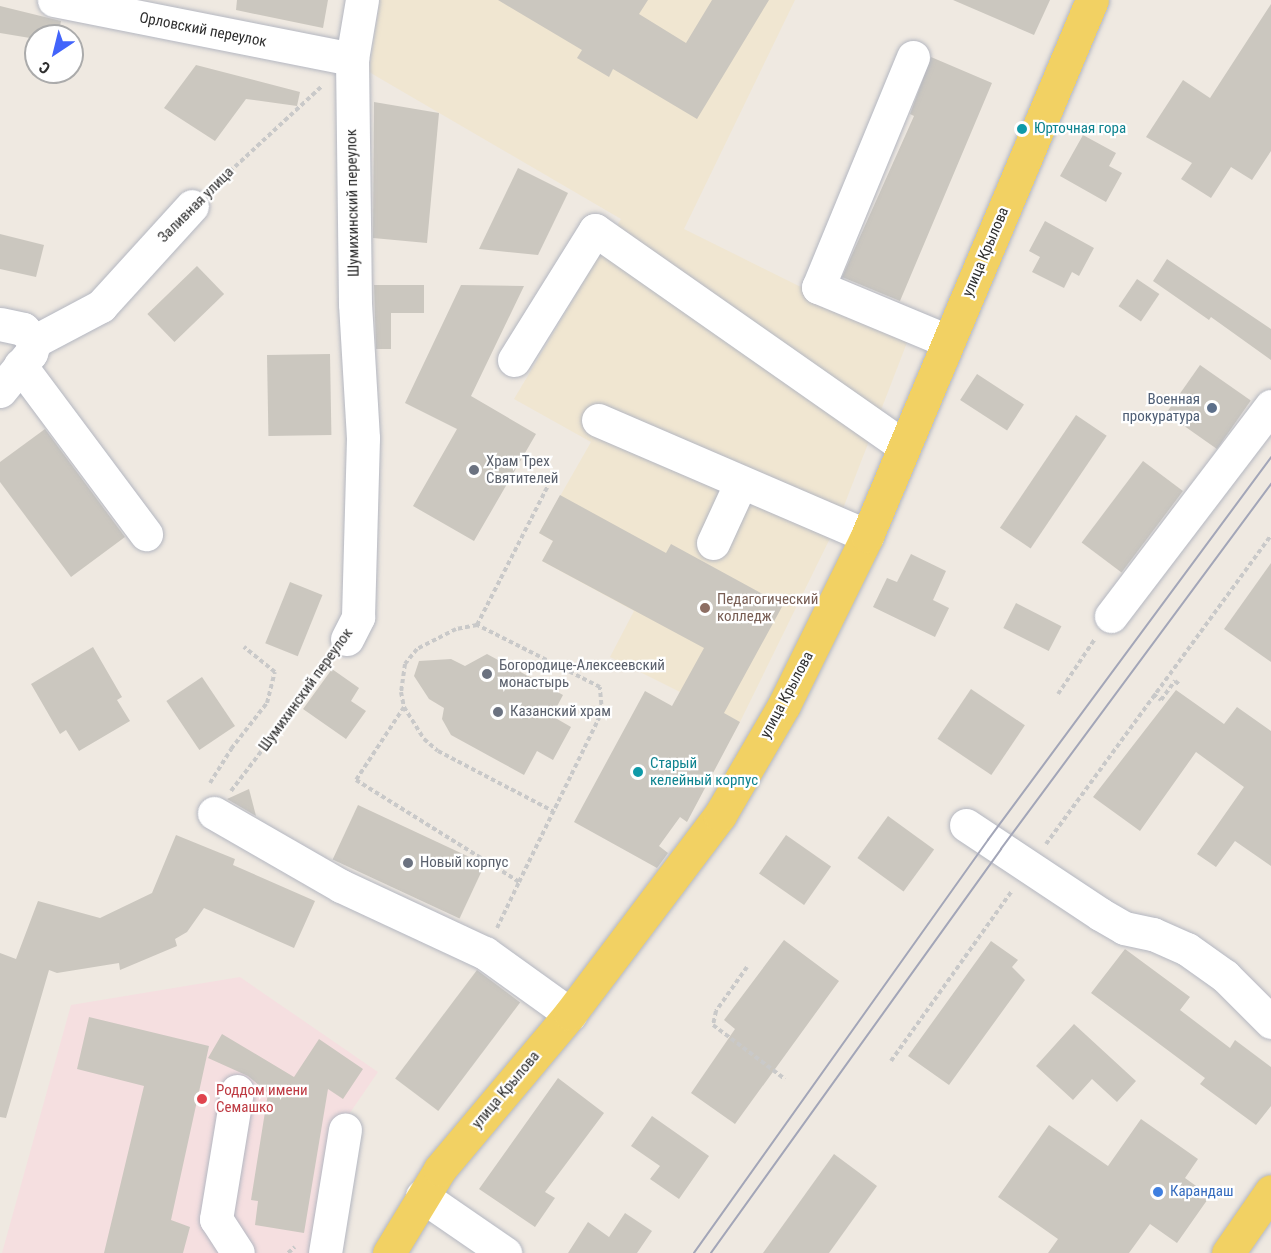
<!DOCTYPE html>
<html>
<head>
<meta charset="utf-8">
<style>
	body { margin:0 }
	#map { position:relative; width:1271px; height:1253px; overflow:hidden; background:#efe9e1; font-family:"Roboto Condensed",sans-serif }
	div>[style] { position:absolute }
	.education>* { inset:0; background:#f0e6d1 }
	.medical>* { inset:0; background:#f5dfe0 }
	.building>* { inset:0; background:#cbc7bf; transform-origin:0 0 }
	.path>* { height:4px; margin-top:-2px; transform-origin:0; background:repeating-linear-gradient(90deg,#c9c9c9 0 4.5px,transparent 0 7.5px) }
	.roads { filter:drop-shadow(0 0 2px #b4b7c1) drop-shadow(0 0 2px #b4b7c1) }
	.minor>* { height:33px; margin:-16.5px; padding:0 16.5px; transform-origin:16.5px; border-radius:16.5px; background:#fff }
	.major>* { height:33px; margin:-16.5px; padding:0 16.5px; transform-origin:16.5px; border-radius:16.5px; background:#f2d163 }
	.tram>* { height:1.5px; margin:-0.75px; padding:0 0.75px; transform-origin:0.75px; border-radius:0.75px; background:#a3a6b8 }
	.dots>* { width:16px; height:16px; translate:-50% -50%; box-sizing:border-box; border:3px solid #fff; border-radius:50% }
	span { translate:-50% -50%; white-space:nowrap; text-align:center; line-height:1.15; -webkit-text-stroke:4.5px #fff; paint-order:stroke }
	.street-label { font-size:15px; color:#2e2e2e }
	.culture-label { font-size:15px; color:#0d838f }
	.left { translate:0 -50%; text-align:left }
	.service-label { font-size:15px; color:#4e5e75 }
	.right { translate:-100% -50%; text-align:right }
	.worship-label { font-size:15px; color:#5b616d }
	.education-label { font-size:15px; color:#785e54 }
	.health-label { font-size:15px; color:#be3a42 }
	.shop-label { font-size:15px; color:#366cbe }
	.north { position:absolute; left:24px; top:24px; width:60px; height:60px; box-sizing:border-box; background:#fff; border:2px solid #ababab; border-radius:50%; rotate:215deg; font-size:16px; font-weight:700; line-height:24px; text-align:center; color:#2e2e2e }
	.north::after { content:''; display:block; margin:auto; width:21px; height:27px; background:#4264fb; clip-path:polygon(50% 0,100% 100%,50% 72%,0 100%) }
</style>
</head>
<body>
<div id="map">
	<div class="education">
		<i style="clip-path:polygon(380px 0,795px 0,684px 229px,908px 340px,837px 524px,740px 722px,610px 657px,634px 611px,542px 561px,553px 541px,539px 533px,591px 442px,514px 399px,621px 219px,369px 72px)"></i>
	</div>
	<div class="medical">
		<i style="clip-path:polygon(240px 977px,378px 1072px,341px 1126px,318px 1253px,2px 1253px,71px 1005px)"></i>
	</div>
	<div class="building">
		<i style="clip-path:polygon(237px 0,328px 0,323px 28px,236px 10px)"></i>
		<i style="clip-path:polygon(498px 0,648px 0,639px 14px,686px 43px,712px 0,769px 0,697px 119px,613px 69px,609px 77px,577px 58px,582px 50px)"></i>
		<i style="clip-path:polygon(953px 0,1050px 0,1034px 35px)"></i>
		<i style="clip-path:polygon(1271px 4px,1271px 151px,1252px 180px,1231px 167px,1211px 198px,1181px 179px,1192px 163px,1146px 137px,1183px 80px,1210px 98px)"></i>
		<i style="clip-path:polygon(0 6px,61px 21px,58px 36px,36px 39px,0 33px)"></i>
		<i style="clip-path:polygon(931px 57px,992px 83px,900px 301px,842px 277px,914px 116px,910px 114px)"></i>
		<i style="clip-path:polygon(196px 65px,300px 92px,297px 106px,246px 99px,215px 141px,164px 108px)"></i>
		<i style="clip-path:polygon(374px 102px,439px 113px,427px 243px,373px 238px)"></i>
		<i style="clip-path:polygon(1083px 135px,1116px 153px,1109px 166px,1122px 173px,1106px 202px,1060px 176px)"></i>
		<i style="clip-path:polygon(518px 168px,568px 193px,538px 255px,479px 249px)"></i>
		<i style="clip-path:polygon(1045px 221px,1094px 248px,1079px 276px,1072px 272px,1064px 288px,1032px 272px,1040px 257px,1029px 251px)"></i>
		<i style="clip-path:polygon(0 234px,44px 245px,36px 277px,0 269px)"></i>
		<i style="clip-path:polygon(1167px 259px,1271px 329px,1271px 360px,1211px 317px,1209px 320px,1153px 281px)"></i>
		<i style="left:197px;top:266px;width:39px;height:69px;rotate:46deg"></i>
		<i style="left:1137px;top:279px;width:27px;height:33px;rotate:34deg"></i>
		<i style="clip-path:polygon(374px 285px,424px 285px,424px 313px,391px 313px,391px 349px,376px 349px)"></i>
		<i style="clip-path:polygon(461px 285px,524px 286px,471px 396px,536px 434px,474px 541px,413px 506px,457px 429px,405px 403px)"></i>
		<i style="left:330px;top:354px;width:81px;height:63px;rotate:89deg"></i>
		<i style="left:1200px;top:365px;width:62px;height:59px;rotate:35deg"></i>
		<i style="left:977px;top:374px;width:56px;height:31px;rotate:33deg"></i>
		<i style="left:1076px;top:415px;width:37px;height:136px;rotate:34deg"></i>
		<i style="clip-path:polygon(45px 429px,125px 537px,71px 577px,0 482px,0 462px)"></i>
		<i style="left:1143px;top:461px;width:50px;height:102px;rotate:37deg"></i>
		<i style="clip-path:polygon(560px 495px,666px 553px,671px 544px,783px 605px,724px 713px,740px 722px,687px 822px,680px 817px,659px 846px,668px 853px,657px 868px,574px 822px,645px 691px,672px 706px,704px 648px,542px 561px,553px 541px,539px 533px)"></i>
		<i style="clip-path:polygon(911px 554px,946px 571px,933px 600px,949px 608px,935px 637px,873px 607px,887px 578px,897px 582px)"></i>
		<i style="clip-path:polygon(1271px 563px,1271px 662px,1224px 629px)"></i>
		<i style="left:290px;top:582px;width:35px;height:66px;rotate:22deg"></i>
		<i style="left:1016px;top:603px;width:51px;height:28px;rotate:27deg"></i>
		<i style="clip-path:polygon(93px 647px,122px 697px,117px 700px,130px 721px,79px 751px,66px 730px,60px 734px,31px 684px)"></i>
		<i style="clip-path:polygon(487px 654px,563px 695px,552px 716px,571px 727px,553px 760px,537px 751px,524px 775px,451px 735px,442px 719px,444px 708px,429px 699px,414px 676px,419px 661px,451px 659px,465px 666px)"></i>
		<i style="clip-path:polygon(332px 669px,359px 688px,351px 701px,366px 711px,346px 739px,303px 709px)"></i>
		<i style="left:202px;top:677px;width:59px;height:43px;rotate:56deg"></i>
		<i style="left:971px;top:689px;width:65px;height:60px;rotate:34deg"></i>
		<i style="clip-path:polygon(1176px 690px,1224px 724px,1237px 707px,1271px 731px,1271px 866px,1235px 841px,1216px 867px,1197px 854px,1244px 787px,1196px 752px,1140px 831px,1093px 797px)"></i>
		<i style="clip-path:polygon(249px 789px,256px 816px,227px 799px)"></i>
		<i style="left:358px;top:805px;width:140px;height:60px;rotate:25deg"></i>
		<i style="left:888px;top:816px;width:57px;height:52px;rotate:36deg"></i>
		<i style="clip-path:polygon(176px 835px,235px 859px,233px 865px,315px 901px,294px 948px,204px 908px,187px 932px,175px 939px,177px 946px,120px 970px,119px 963px,57px 973px,49px 970px,6px 1118px,0 1117px,0 953px,16px 959px,38px 901px,100px 918px,152px 893px)"></i>
		<i style="left:786px;top:835px;width:55px;height:47px;rotate:35deg"></i>
		<i style="clip-path:polygon(784px 940px,839px 981px,735px 1124px,691px 1093px,735px 1029px,724px 1020px)"></i>
		<i style="clip-path:polygon(991px 941px,1018px 960px,1012px 967px,1025px 980px,949px 1085px,908px 1056px)"></i>
		<i style="clip-path:polygon(1125px 949px,1190px 997px,1180px 1010px,1230px 1048px,1235px 1040px,1271px 1067px,1271px 1106px,1256px 1125px,1200px 1084px,1205px 1078px,1091px 993px)"></i>
		<i style="left:477px;top:970px;width:54px;height:136px;rotate:37deg"></i>
		<i style="clip-path:polygon(89px 1017px,209px 1046px,171px 1220px,190px 1227px,183px 1253px,104px 1253px,144px 1086px,77px 1069px)"></i>
		<i style="clip-path:polygon(1074px 1024px,1136px 1081px,1117px 1102px,1092px 1079px,1073px 1100px,1036px 1066px)"></i>
		<i style="clip-path:polygon(222px 1034px,294px 1077px,319px 1039px,363px 1069px,343px 1099px,328px 1089px,304px 1233px,255px 1225px,258px 1201px,251px 1200px,268px 1093px,248px 1076px,208px 1058px)"></i>
		<i style="clip-path:polygon(558px 1078px,604px 1113px,545px 1192px,555px 1198px,535px 1227px,479px 1189px)"></i>
		<i style="clip-path:polygon(652px 1116px,709px 1156px,679px 1199px,650px 1179px,660px 1166px,631px 1146px)"></i>
		<i style="clip-path:polygon(1141px 1119px,1198px 1159px,1185px 1178px,1210px 1196px,1177px 1243px,1150px 1224px,1129px 1253px,1048px 1253px,1058px 1239px,998px 1197px,1049px 1125px,1108px 1166px)"></i>
		<i style="clip-path:polygon(834px 1154px,877px 1186px,829px 1253px,763px 1253px)"></i>
		<i style="clip-path:polygon(625px 1213px,652px 1231px,637px 1253px,568px 1253px,588px 1222px,609px 1237px)"></i>
	</div>
	<div class="path">
		<i style="left:213px;top:187px;width:149px;rotate:-42.8deg"></i>
		<i style="left:477px;top:625px;width:167px;rotate:-63deg"></i>
		<i style="left:1058px;top:694px;width:66px;rotate:-56.1deg"></i>
		<i style="left:1153px;top:694px;width:10px;rotate:37deg"></i>
		<i style="left:1161px;top:700px;width:24px;rotate:-54deg"></i>
		<i style="left:1175px;top:681px;width:6px;rotate:39deg"></i>
		<i style="left:404px;top:707px;width:87px;rotate:123.3deg"></i>
		<i style="left:356px;top:780px;width:192px;rotate:32deg"></i>
		<i style="left:210px;top:783px;width:40px;rotate:-58deg"></i>
		<i style="left:231px;top:749px;width:58px;rotate:-52deg"></i>
		<i style="left:267px;top:703px;width:32px;rotate:-76deg"></i>
		<i style="left:275px;top:672px;width:40px;rotate:-141deg"></i>
		<i style="left:231px;top:791px;width:163px;rotate:-52.7deg"></i>
		<i style="left:1046px;top:844px;width:381px;rotate:-53.9deg"></i>
		<i style="left:497px;top:928px;width:51px;rotate:-64.4deg"></i>
		<i style="left:519px;top:882px;width:189px;rotate:-64deg"></i>
		<i style="left:602px;top:712px;width:25px;rotate:-95deg"></i>
		<i style="left:600px;top:687px;width:138px;rotate:-153.2deg"></i>
		<i style="left:477px;top:625px;width:21px;rotate:169deg"></i>
		<i style="left:456px;top:629px;width:44px;rotate:152.9deg"></i>
		<i style="left:417px;top:649px;width:19px;rotate:129deg"></i>
		<i style="left:405px;top:664px;width:28px;rotate:98deg"></i>
		<i style="left:401px;top:692px;width:15px;rotate:79deg"></i>
		<i style="left:404px;top:707px;width:38px;rotate:58deg"></i>
		<i style="left:424px;top:739px;width:18px;rotate:41deg"></i>
		<i style="left:438px;top:751px;width:130px;rotate:27.6deg"></i>
		<i style="left:747px;top:967px;width:54px;rotate:125.2deg"></i>
		<i style="left:716px;top:1011px;width:14px;rotate:102deg"></i>
		<i style="left:713px;top:1025px;width:90px;rotate:36.9deg"></i>
		<i style="left:891px;top:1061px;width:209px;rotate:-54.6deg"></i>
		<i style="left:288px;top:1253px;width:9px;rotate:-41deg"></i>
	</div>
	<div class="roads">
		<div class="minor">
			<i style="left:54px;top:0;width:304px;rotate:11.2deg"></i>
			<i style="left:913px;top:57px;width:249px;rotate:112.4deg"></i>
			<i style="left:818px;top:287px;width:141px;rotate:22.6deg"></i>
			<i style="left:0;top:324px;width:24px;rotate:12deg"></i>
			<i style="left:23px;top:329px;width:17px;rotate:45deg"></i>
			<i style="left:514px;top:360px;width:153px;rotate:-58.1deg"></i>
			<i style="left:595px;top:230px;width:377px;rotate:35deg"></i>
			<i style="left:20px;top:365px;width:211px;rotate:53.3deg"></i>
			<i style="left:0;top:391px;width:49px;rotate:-50.8deg"></i>
			<i style="left:31px;top:353px;width:13px;rotate:-72deg"></i>
			<i style="left:35px;top:341px;width:75px;rotate:-27.9deg"></i>
			<i style="left:101px;top:306px;width:135px;rotate:-47.7deg"></i>
			<i style="left:598px;top:420px;width:293px;rotate:23.3deg"></i>
			<i style="left:713px;top:543px;width:67px;rotate:-65.3deg"></i>
			<i style="left:1111px;top:616px;width:264px;rotate:-52.7deg"></i>
			<i style="left:347px;top:639px;width:25px;rotate:-63deg"></i>
			<i style="left:358px;top:617px;width:179px;rotate:-88.4deg"></i>
			<i style="left:363px;top:438px;width:134px;rotate:-93.4deg"></i>
			<i style="left:355px;top:304px;width:245px;rotate:-90.7deg"></i>
			<i style="left:352px;top:59px;width:60px;rotate:-80.4deg"></i>
			<i style="left:214px;top:813px;width:146px;rotate:29.9deg"></i>
			<i style="left:341px;top:886px;width:159px;rotate:25deg"></i>
			<i style="left:485px;top:953px;width:105px;rotate:35.7deg"></i>
			<i style="left:966px;top:825px;width:161px;rotate:33.6deg"></i>
			<i style="left:1100px;top:914px;width:28px;rotate:30deg"></i>
			<i style="left:1124px;top:928px;width:30px;rotate:12deg"></i>
			<i style="left:1153px;top:934px;width:37px;rotate:24deg"></i>
			<i style="left:1187px;top:949px;width:47px;rotate:35.4deg"></i>
			<i style="left:1225px;top:976px;width:65px;rotate:45deg"></i>
			<i style="left:237px;top:1091px;width:130px;rotate:99.3deg"></i>
			<i style="left:216px;top:1219px;width:40px;rotate:57.1deg"></i>
			<i style="left:422px;top:1196px;width:101px;rotate:34.5deg"></i>
			<i style="left:325px;top:1253px;width:125px;rotate:-80.8deg"></i>
		</div>
		<div class="major">
			<i style="left:389px;top:1253px;width:98px;rotate:-58.7deg"></i>
			<i style="left:440px;top:1169px;width:202px;rotate:-50deg"></i>
			<i style="left:570px;top:1014px;width:249px;rotate:-53deg"></i>
			<i style="left:720px;top:815px;width:127px;rotate:-59.8deg"></i>
			<i style="left:784px;top:705px;width:188px;rotate:-63.8deg"></i>
			<i style="left:867px;top:536px;width:581px;rotate:-67.23deg"></i>
			<i style="left:1228px;top:1253px;width:75px;rotate:-55.3deg"></i>
		</div>
	</div>
	<div class="tram">
		<i style="left:694px;top:1253px;width:507px;rotate:-54.55deg"></i>
		<i style="left:988px;top:840px;width:476px;rotate:-53.5deg"></i>
		<i style="left:711px;top:1253px;width:497px;rotate:-54.3deg"></i>
		<i style="left:1001px;top:849px;width:454px;rotate:-53.5deg"></i>
	</div>
	<div class="dots">
		<i style="left:1022px;top:129px;background:#0f9aa8"></i>
		<i style="left:1212px;top:408px;background:#5c6f8a"></i>
		<i style="left:474px;top:470px;background:#6b7280"></i>
		<i style="left:705px;top:608px;background:#8d6e63"></i>
		<i style="left:487px;top:674px;background:#6b7280"></i>
		<i style="left:498px;top:712px;background:#6b7280"></i>
		<i style="left:638px;top:772px;background:#0f9aa8"></i>
		<i style="left:408px;top:863px;background:#6b7280"></i>
		<i style="left:202px;top:1099px;background:#e0444e"></i>
		<i style="left:1158px;top:1192px;background:#3f7fe0"></i>
	</div>
	<div class="street-label">
		<span style="left:203px;top:30px;rotate:11deg">Орловский переулок</span>
		<span style="left:353px;top:203px;rotate:-91deg">Шумихинский переулок</span>
		<span style="left:196px;top:205px;rotate:-45deg">Заливная улица</span>
		<span style="left:986px;top:252px;rotate:-67deg">улица Крылова</span>
		<span style="left:306px;top:690px;rotate:-54deg">Шумихинский переулок</span>
		<span style="left:787px;top:695px;rotate:-62deg">улица Крылова</span>
		<span style="left:506px;top:1090px;rotate:-50deg">улица Крылова</span>
	</div>
	<div class="culture-label">
		<span class="left" style="left:1034px;top:129px">Юрточная гора</span>
		<span class="left" style="left:650px;top:772px">Старый<br>келейный корпус</span>
	</div>
	<div class="service-label">
		<span class="right" style="left:1200px;top:408px">Военная<br>прокуратура</span>
	</div>
	<div class="worship-label">
		<span class="left" style="left:486px;top:470px">Храм Трех<br>Святителей</span>
		<span class="left" style="left:499px;top:674px">Богородице-Алексеевский<br>монастырь</span>
		<span class="left" style="left:510px;top:712px">Казанский храм</span>
		<span class="left" style="left:420px;top:863px">Новый корпус</span>
	</div>
	<div class="education-label">
		<span class="left" style="left:717px;top:608px">Педагогический<br>колледж</span>
	</div>
	<div class="health-label">
		<span class="left" style="left:216px;top:1099px">Роддом имени<br>Семашко</span>
	</div>
	<div class="shop-label">
		<span class="left" style="left:1170px;top:1192px">Карандаш</span>
	</div>
	<div class="north">С</div>
</div>
</body>
</html>
